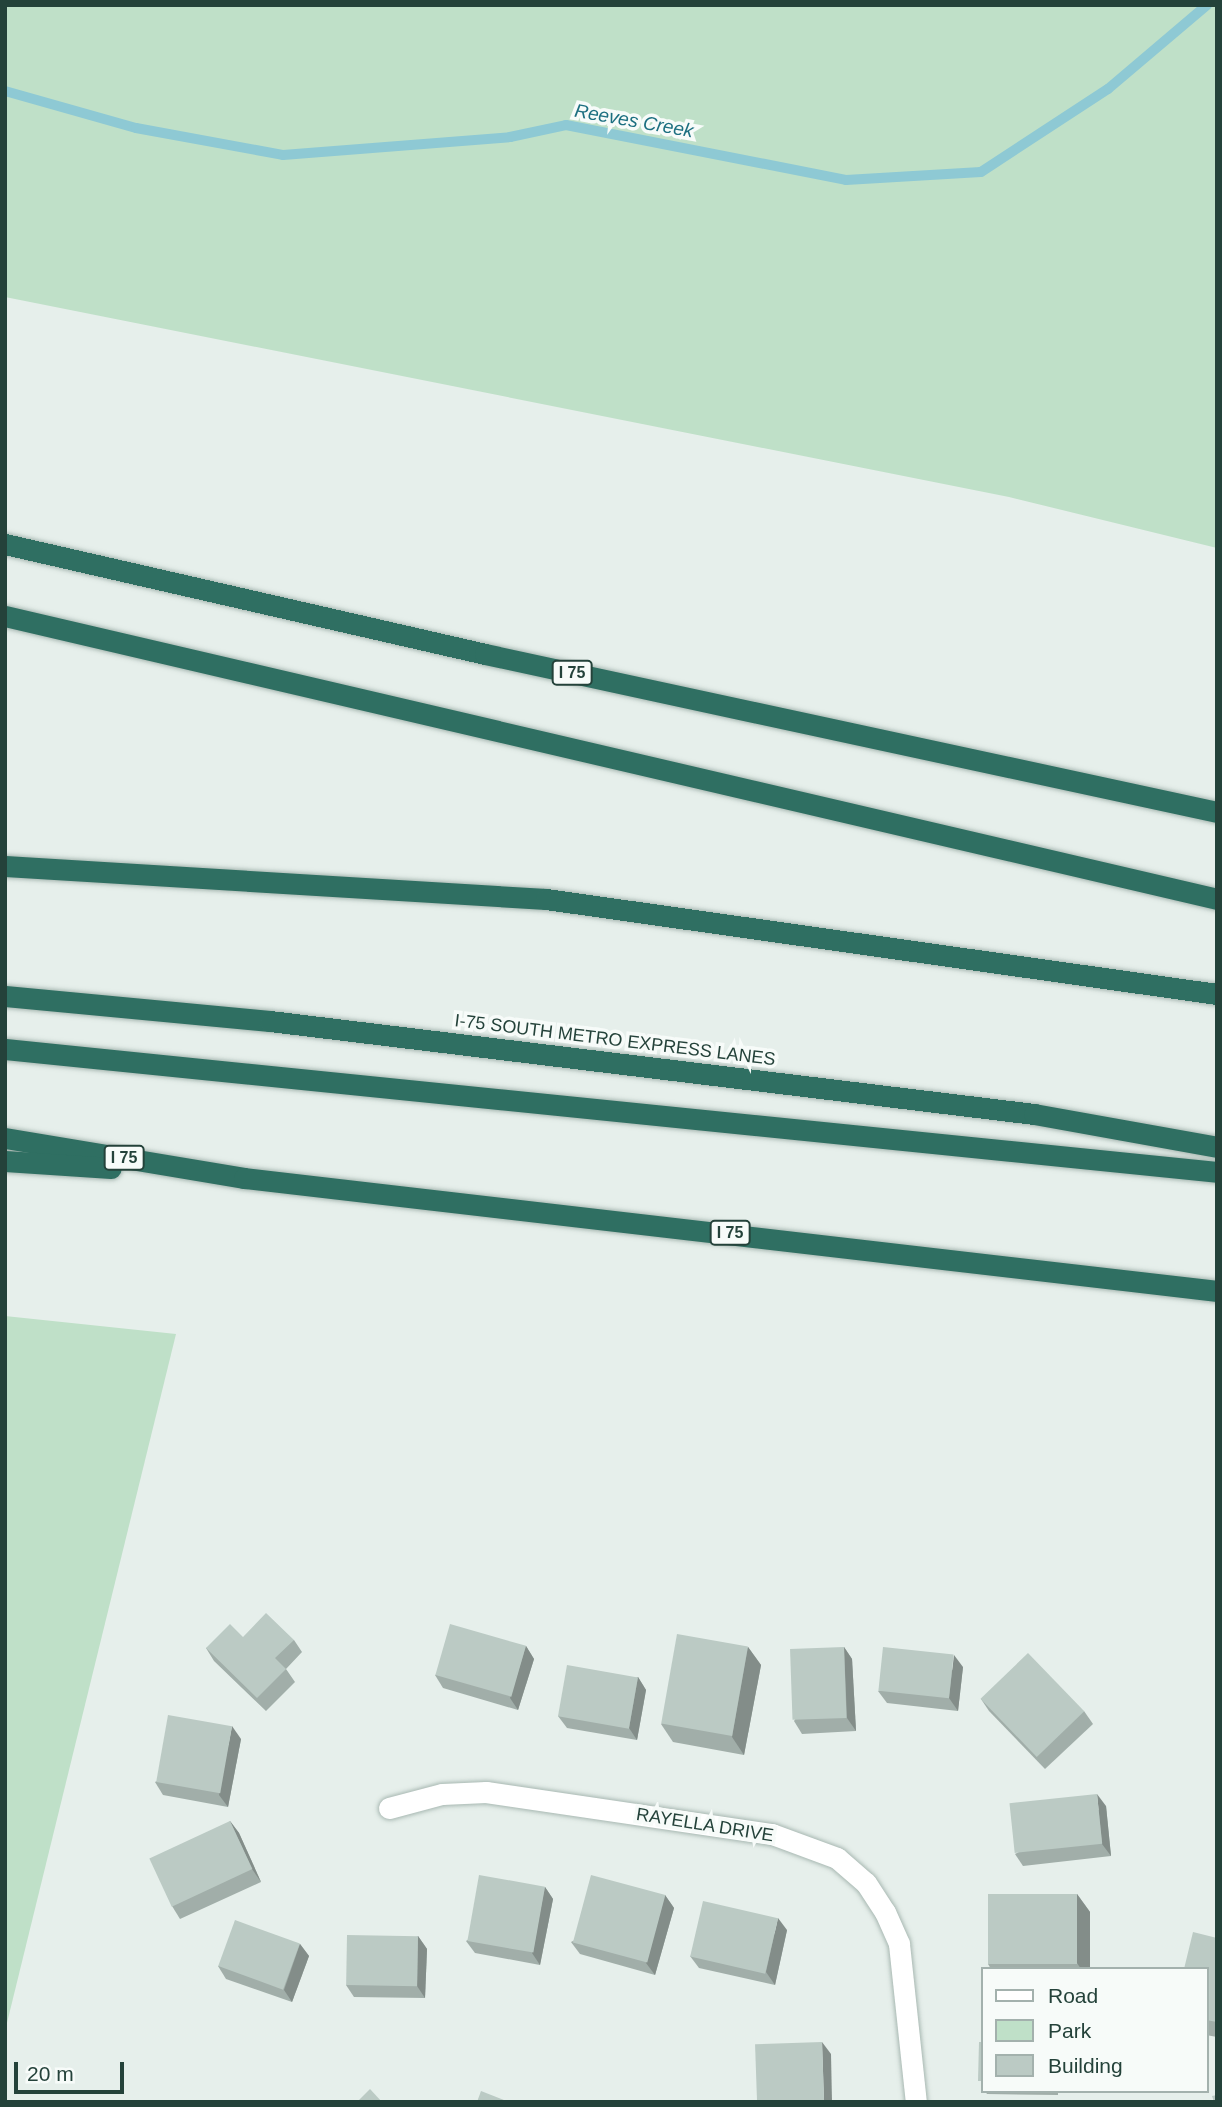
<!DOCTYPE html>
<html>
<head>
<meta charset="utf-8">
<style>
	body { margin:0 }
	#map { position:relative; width:1222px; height:2107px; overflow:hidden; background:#e6efeb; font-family:Arial,sans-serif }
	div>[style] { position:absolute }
	.green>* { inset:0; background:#bfe0c8 }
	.stream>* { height:10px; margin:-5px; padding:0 5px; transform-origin:5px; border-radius:5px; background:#8ec9d4 }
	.roads { filter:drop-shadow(0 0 2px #a8b8b2) drop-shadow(0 0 2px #a8b8b2) }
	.street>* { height:21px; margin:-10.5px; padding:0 10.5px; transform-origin:10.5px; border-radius:10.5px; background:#fff }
	.highway>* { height:21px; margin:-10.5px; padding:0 10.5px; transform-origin:10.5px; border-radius:10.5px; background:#2f6f62 }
	.wall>* { inset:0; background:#a1aea9 }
	.shaded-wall>* { inset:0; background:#838d89 }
	.building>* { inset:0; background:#bbcac4; transform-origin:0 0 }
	span { translate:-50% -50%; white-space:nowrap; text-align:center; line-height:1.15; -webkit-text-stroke:7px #f7fbf9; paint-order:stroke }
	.shield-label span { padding:2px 5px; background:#f7fbf9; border:2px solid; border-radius:5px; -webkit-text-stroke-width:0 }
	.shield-label { font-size:16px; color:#24423a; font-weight:700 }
	.street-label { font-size:18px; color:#24423a }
	.water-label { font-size:19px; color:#1c6f80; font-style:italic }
	.frame { position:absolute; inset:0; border:7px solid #24423a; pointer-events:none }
	.legend { position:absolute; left:981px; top:1967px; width:228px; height:126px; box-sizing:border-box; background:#f7fbf9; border:2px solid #a3b1ad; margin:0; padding:9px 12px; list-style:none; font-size:21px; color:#24423a }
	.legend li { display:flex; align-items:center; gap:14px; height:35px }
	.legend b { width:35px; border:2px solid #a3b1ad }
	.scale { position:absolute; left:14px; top:2062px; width:110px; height:32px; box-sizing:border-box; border:4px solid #24423a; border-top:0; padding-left:9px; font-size:21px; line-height:24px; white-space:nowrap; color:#24423a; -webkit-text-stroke:5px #f7fbf9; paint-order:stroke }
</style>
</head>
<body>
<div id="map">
	<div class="green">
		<i style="clip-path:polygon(5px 5px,1217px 5px,1217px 548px,1009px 497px,5px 297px)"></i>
		<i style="clip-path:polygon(5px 1316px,176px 1334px,5px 2031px)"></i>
	</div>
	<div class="stream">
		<i style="left:5px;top:91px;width:136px;rotate:15.8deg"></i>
		<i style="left:136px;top:128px;width:149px;rotate:10.4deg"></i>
		<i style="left:283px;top:155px;width:228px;rotate:-4.5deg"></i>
		<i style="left:510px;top:137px;width:57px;rotate:-12.1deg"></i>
		<i style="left:566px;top:125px;width:285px;rotate:11.1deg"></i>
		<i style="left:846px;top:180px;width:135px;rotate:-3.4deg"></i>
		<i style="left:981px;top:172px;width:152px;rotate:-33.2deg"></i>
		<i style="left:1108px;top:89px;width:130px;rotate:-40.3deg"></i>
	</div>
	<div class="roads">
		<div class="street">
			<i style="left:389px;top:1808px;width:55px;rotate:-14.8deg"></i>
			<i style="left:442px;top:1794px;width:44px;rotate:-2.6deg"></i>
			<i style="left:486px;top:1792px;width:289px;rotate:8.4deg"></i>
			<i style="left:772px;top:1834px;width:69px;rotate:20.3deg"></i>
			<i style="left:837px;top:1858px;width:38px;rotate:41deg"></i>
			<i style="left:866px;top:1883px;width:35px;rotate:57deg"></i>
			<i style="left:885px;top:1912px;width:35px;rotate:66deg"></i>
			<i style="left:899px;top:1944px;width:159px;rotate:83.9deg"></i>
		</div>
		<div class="highway">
			<i style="left:5px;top:544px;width:492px;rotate:12.9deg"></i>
			<i style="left:485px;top:654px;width:749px;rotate:12.18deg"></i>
			<i style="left:5px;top:616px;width:1245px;rotate:13.14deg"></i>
			<i style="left:5px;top:866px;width:542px;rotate:3.49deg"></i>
			<i style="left:546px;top:899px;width:678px;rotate:8.06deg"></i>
			<i style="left:5px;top:996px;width:266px;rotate:5.4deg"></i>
			<i style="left:270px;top:1021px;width:770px;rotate:6.94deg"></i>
			<i style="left:1034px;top:1114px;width:186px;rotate:10.2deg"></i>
			<i style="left:5px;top:1049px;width:1218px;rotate:5.79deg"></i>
			<i style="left:5px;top:1138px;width:242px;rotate:9.5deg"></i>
			<i style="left:244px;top:1178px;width:980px;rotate:6.62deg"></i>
			<i style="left:5px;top:1161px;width:106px;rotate:3.8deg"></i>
		</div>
	</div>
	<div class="wall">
		<i style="clip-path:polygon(243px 1637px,294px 1640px,302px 1652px,286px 1669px,295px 1682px,266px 1711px,214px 1661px,206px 1648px)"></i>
		<i style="clip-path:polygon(526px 1646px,534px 1659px,518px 1710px,443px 1688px,435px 1675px)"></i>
		<i style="clip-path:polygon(748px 1647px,761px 1665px,744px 1755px,673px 1742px,661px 1724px)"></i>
		<i style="clip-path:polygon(844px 1647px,852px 1659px,856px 1731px,802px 1734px,794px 1721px)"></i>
		<i style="clip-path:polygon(963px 1667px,958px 1711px,887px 1703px,878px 1691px)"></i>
		<i style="clip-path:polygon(638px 1677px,646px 1690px,637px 1740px,567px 1728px,558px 1716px)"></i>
		<i style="clip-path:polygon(981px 1699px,1084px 1711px,1093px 1724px,1045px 1769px,989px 1711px)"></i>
		<i style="clip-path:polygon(241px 1739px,228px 1807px,163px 1795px,155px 1782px)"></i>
		<i style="clip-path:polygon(1106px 1806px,1111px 1856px,1023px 1866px,1015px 1854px)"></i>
		<i style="clip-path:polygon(230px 1821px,239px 1833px,261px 1882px,180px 1919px,172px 1906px)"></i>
		<i style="clip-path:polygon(545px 1887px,553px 1899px,540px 1965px,475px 1953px,466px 1941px)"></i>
		<i style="clip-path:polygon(1077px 1894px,1090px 1912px,1090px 1969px,991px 1969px,988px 1964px)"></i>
		<i style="clip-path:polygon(665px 1895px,674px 1908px,655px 1975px,580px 1954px,571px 1942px)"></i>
		<i style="clip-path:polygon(787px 1930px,775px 1985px,699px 1968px,690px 1956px)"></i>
		<i style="clip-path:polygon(418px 1936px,427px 1949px,425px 1998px,354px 1997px,346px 1985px)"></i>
		<i style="clip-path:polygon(1217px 1938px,1217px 2037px,1206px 2035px,1206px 1969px)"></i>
		<i style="clip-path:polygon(300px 1944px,309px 1956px,292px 2002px,226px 1979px,218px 1966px)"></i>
		<i style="clip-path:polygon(985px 2091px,1058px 2091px,1058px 2095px,987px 2094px)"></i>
	</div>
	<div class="shaded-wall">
		<i style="clip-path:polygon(526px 1646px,534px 1659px,518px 1710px,510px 1698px)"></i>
		<i style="clip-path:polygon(748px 1647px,761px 1665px,744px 1755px,732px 1737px)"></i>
		<i style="clip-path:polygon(844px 1647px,852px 1659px,856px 1731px,847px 1718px)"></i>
		<i style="clip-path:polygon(954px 1655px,963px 1667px,958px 1711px,949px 1698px)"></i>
		<i style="clip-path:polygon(638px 1677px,646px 1690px,637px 1740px,629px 1728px)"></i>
		<i style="clip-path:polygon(232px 1726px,241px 1739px,228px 1807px,219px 1795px)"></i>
		<i style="clip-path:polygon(1097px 1794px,1106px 1806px,1111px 1856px,1102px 1844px)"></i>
		<i style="clip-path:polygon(230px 1821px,239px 1833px,261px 1882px,252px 1869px)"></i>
		<i style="clip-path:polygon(545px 1887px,553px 1899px,540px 1965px,532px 1953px)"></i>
		<i style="clip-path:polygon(1077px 1894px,1090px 1912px,1090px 1969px,1081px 1969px,1077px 1963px)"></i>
		<i style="clip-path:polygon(665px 1895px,674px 1908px,655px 1975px,646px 1963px)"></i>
		<i style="clip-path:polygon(778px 1918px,787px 1930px,775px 1985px,766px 1972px)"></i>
		<i style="clip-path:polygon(418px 1936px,427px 1949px,425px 1998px,417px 1986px)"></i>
		<i style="clip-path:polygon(300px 1944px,309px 1956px,292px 2002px,284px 1990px)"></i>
		<i style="clip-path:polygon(822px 2042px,831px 2054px,832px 2102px,824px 2102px)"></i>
	</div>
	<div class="building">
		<i style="clip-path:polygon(266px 1613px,294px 1640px,275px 1658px,286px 1669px,257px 1698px,206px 1648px,230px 1624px,243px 1637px)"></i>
		<i style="left:450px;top:1624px;width:79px;height:53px;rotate:16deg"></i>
		<i style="left:677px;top:1634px;width:72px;height:91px;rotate:10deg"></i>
		<i style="left:844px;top:1647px;width:71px;height:54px;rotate:88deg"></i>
		<i style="left:883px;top:1647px;width:71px;height:44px;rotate:6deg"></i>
		<i style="left:1028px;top:1653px;width:81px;height:66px;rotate:46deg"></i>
		<i style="left:567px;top:1665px;width:72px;height:52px;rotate:10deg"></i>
		<i style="left:168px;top:1715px;width:65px;height:68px;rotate:10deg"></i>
		<i style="left:1097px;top:1794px;width:50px;height:88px;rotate:84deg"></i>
		<i style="left:230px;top:1821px;width:53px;height:89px;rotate:65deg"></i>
		<i style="left:479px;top:1875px;width:67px;height:67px;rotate:10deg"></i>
		<i style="left:591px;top:1875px;width:77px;height:70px;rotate:15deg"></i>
		<i style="left:988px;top:1894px;width:89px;height:70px"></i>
		<i style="left:703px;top:1901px;width:77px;height:57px;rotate:13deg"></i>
		<i style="left:235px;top:1920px;width:69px;height:49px;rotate:20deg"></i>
		<i style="clip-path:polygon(1193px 1932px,1217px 1938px,1217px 2022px,1206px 2020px,1206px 1969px,1184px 1969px)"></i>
		<i style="left:347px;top:1935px;width:71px;height:50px;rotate:1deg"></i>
		<i style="left:822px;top:2042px;width:60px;height:67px;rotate:88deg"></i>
		<i style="clip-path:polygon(979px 2042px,982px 2042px,982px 2081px,978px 2081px)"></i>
		<i style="clip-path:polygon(370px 2089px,382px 2102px,357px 2102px)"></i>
		<i style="clip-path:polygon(481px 2091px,509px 2102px,477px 2102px)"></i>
		<i style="clip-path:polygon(1217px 2095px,1217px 2102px,1214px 2102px,1212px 2096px)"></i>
	</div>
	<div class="shield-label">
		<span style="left:572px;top:673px">I 75</span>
		<span style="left:124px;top:1158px">I 75</span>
		<span style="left:730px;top:1233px">I 75</span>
	</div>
	<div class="street-label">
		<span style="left:615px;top:1040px;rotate:7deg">I-75 SOUTH METRO EXPRESS LANES</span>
		<span style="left:705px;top:1825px;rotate:9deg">RAYELLA DRIVE</span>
	</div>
	<div class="water-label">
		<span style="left:634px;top:121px;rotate:10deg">Reeves Creek</span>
	</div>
	<div class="frame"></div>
	<ul class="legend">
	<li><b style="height:9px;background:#fff"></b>Road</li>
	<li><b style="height:19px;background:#bfe0c8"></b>Park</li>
	<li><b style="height:19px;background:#bbcac4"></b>Building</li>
	</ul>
	<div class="scale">20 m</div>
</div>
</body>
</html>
